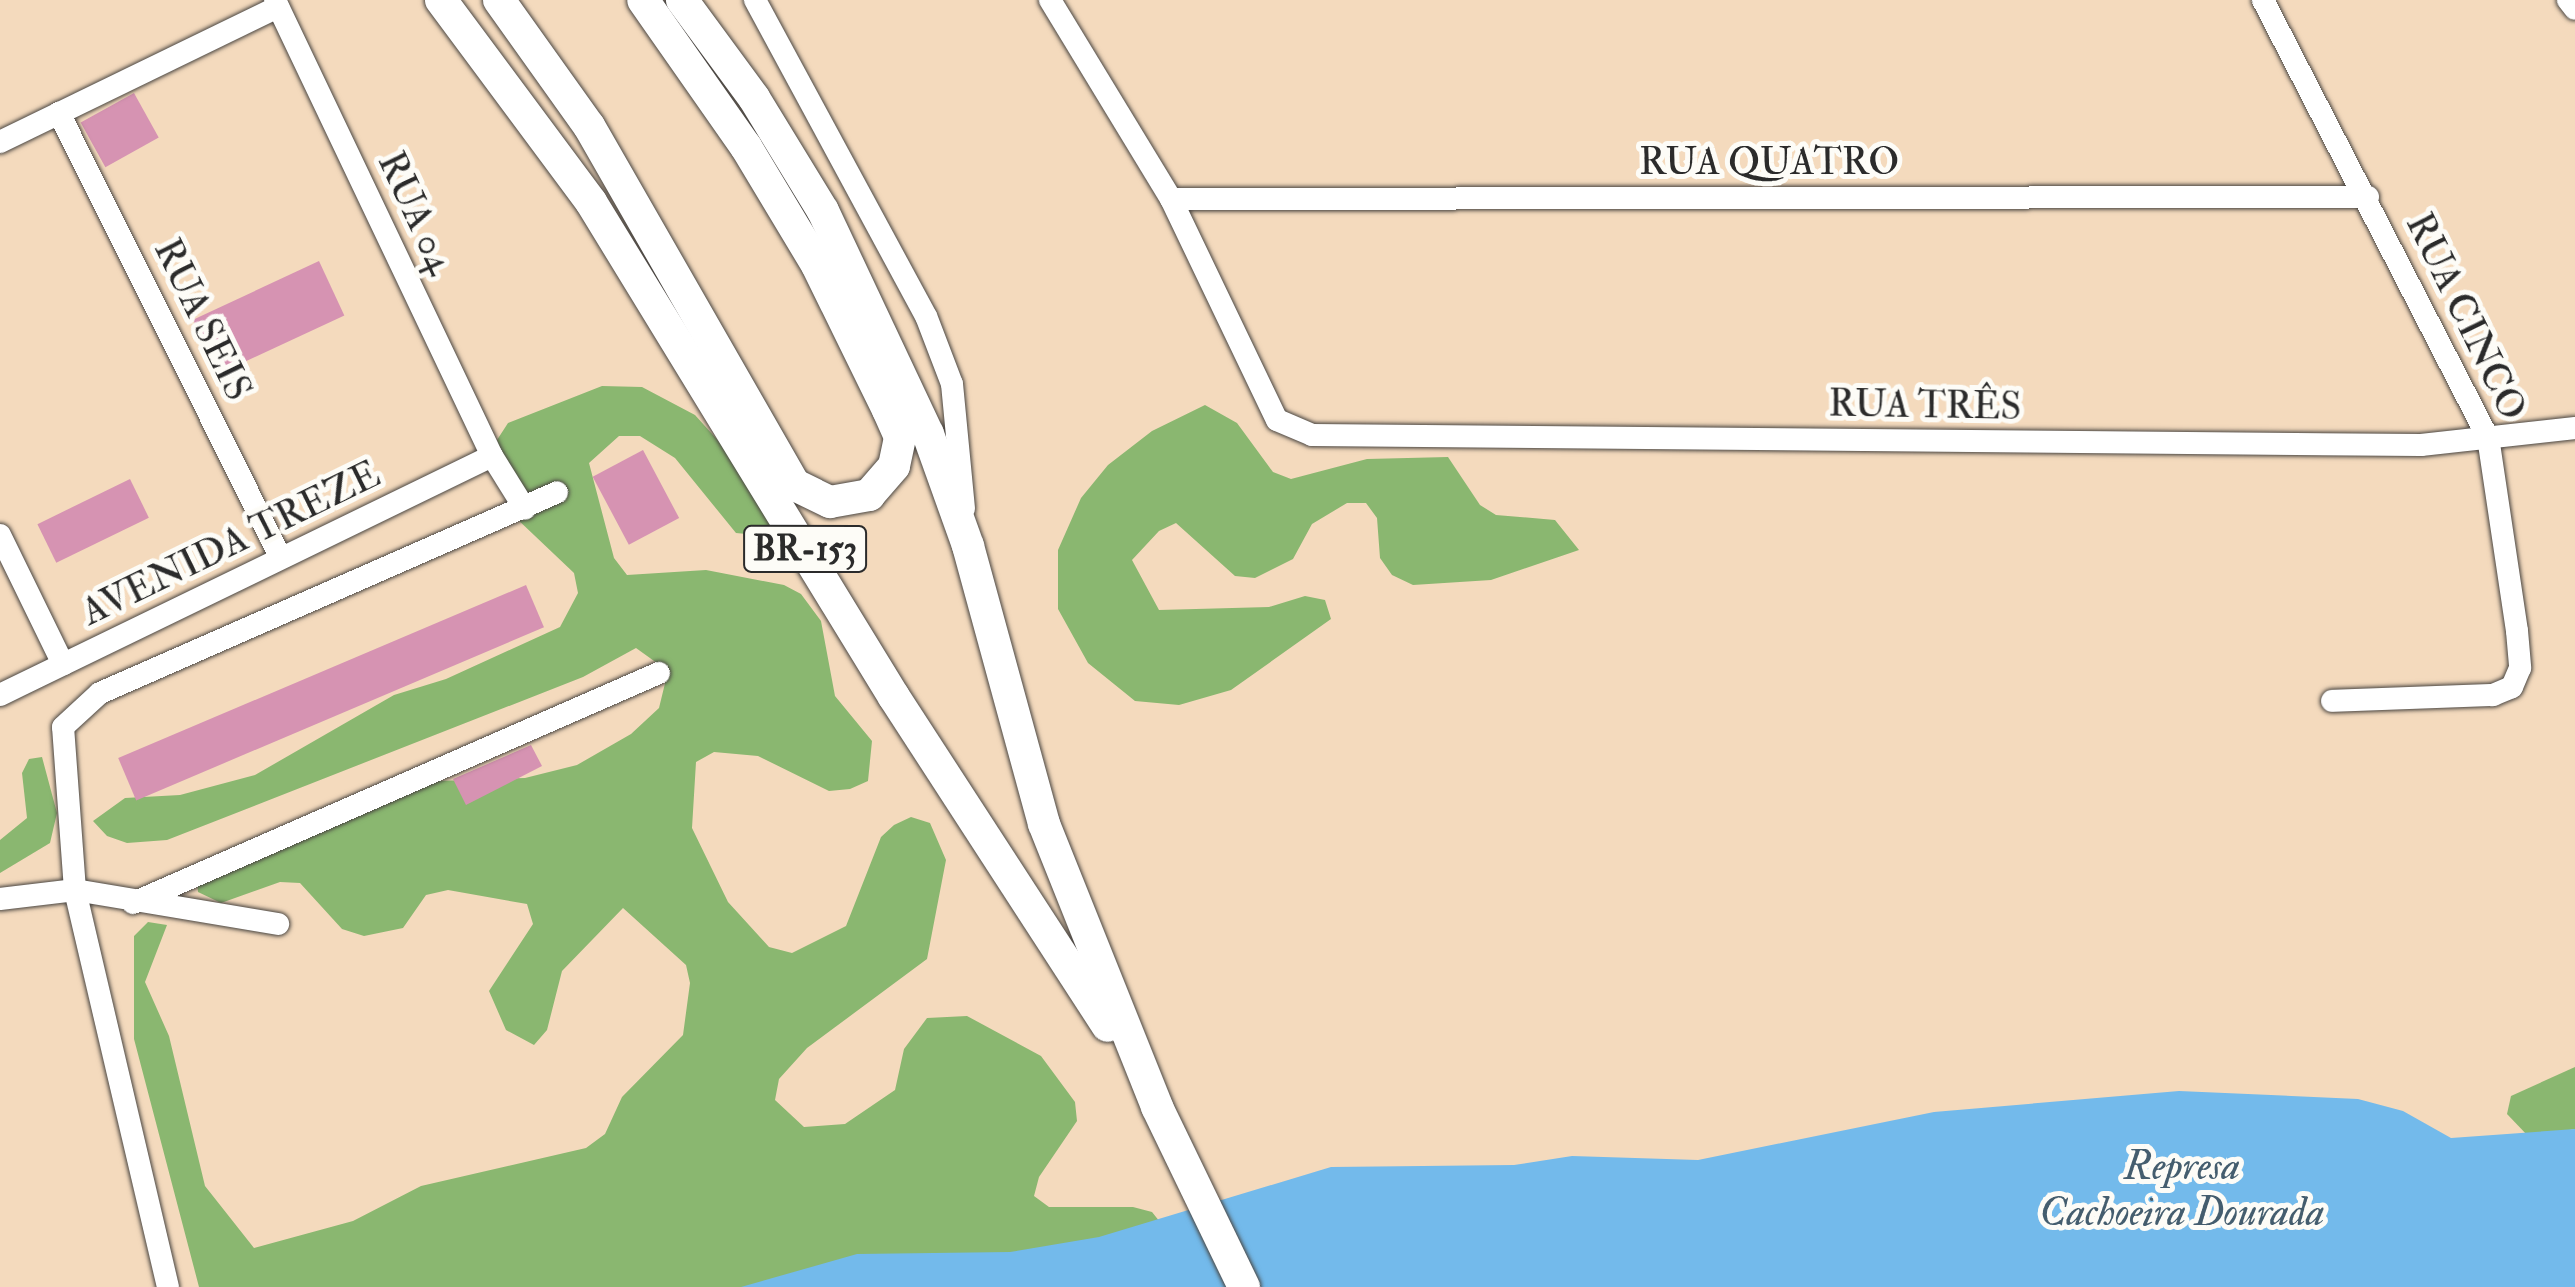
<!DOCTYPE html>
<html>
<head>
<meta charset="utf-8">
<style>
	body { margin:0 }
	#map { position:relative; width:2575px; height:1287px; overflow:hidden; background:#f4dabd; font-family:"IM FELL Double Pica",serif }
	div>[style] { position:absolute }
	.forest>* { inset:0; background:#8ab770 }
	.water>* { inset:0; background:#73baeb }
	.building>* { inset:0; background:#d693b2; transform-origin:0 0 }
	.roads { filter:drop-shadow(0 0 2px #494541) drop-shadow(0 0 2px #494541) }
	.minor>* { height:22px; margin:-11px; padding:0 11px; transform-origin:11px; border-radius:11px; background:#fff }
	.highway>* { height:32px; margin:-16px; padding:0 16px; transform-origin:16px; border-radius:16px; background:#fff }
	span { translate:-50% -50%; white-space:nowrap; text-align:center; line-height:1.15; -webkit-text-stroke:10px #fdfcf7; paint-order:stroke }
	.shield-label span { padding:2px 8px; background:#fdfcf7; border:2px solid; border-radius:8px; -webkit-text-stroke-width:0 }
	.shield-label { font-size:35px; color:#2b2b2b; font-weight:700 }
	.street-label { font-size:38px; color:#2b2b2b }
	.water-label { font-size:40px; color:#445d6e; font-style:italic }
</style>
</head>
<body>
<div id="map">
	<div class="forest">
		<i style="clip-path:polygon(602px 386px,642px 387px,695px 415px,749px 475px,775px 527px,757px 535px,736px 533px,675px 458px,640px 436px,619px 436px,589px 463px,614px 558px,627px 575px,706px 570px,784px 585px,801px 594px,821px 621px,835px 696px,872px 741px,868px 781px,850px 789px,829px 791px,758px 756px,714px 752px,696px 762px,692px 828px,728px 902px,769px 947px,792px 953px,846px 926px,881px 837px,894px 825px,911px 817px,930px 823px,946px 860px,927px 959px,807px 1048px,779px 1079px,775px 1100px,804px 1127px,845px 1124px,895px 1090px,904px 1049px,927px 1018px,967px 1016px,1041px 1056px,1075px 1102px,1077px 1121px,1039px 1177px,1034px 1196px,1049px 1207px,1133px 1207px,1152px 1212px,1164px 1227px,864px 1287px,199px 1287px,134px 1039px,134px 936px,148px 922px,167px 925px,145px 982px,169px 1036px,205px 1186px,254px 1248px,353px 1221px,421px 1186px,586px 1148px,605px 1134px,622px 1097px,683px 1035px,690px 983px,686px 965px,623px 908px,562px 971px,547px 1030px,534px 1045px,506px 1030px,489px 991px,533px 924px,527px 904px,448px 890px,426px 895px,403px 928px,364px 936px,342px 929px,300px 883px,280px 882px,221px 903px,198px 892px,196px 873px,245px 842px,339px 804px,438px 781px,525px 778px,577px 765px,631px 734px,659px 708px,668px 671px,636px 648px,583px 677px,167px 840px,127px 843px,107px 836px,93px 821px,125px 798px,180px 795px,255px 775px,394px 695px,446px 679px,560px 627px,578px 593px,574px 573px,515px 517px,497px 440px,508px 423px)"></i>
		<i style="clip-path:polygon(1205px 405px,1237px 423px,1273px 472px,1291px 479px,1367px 459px,1448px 457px,1480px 505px,1496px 515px,1555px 520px,1579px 550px,1491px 580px,1413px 585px,1392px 575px,1380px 558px,1377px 518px,1366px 503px,1347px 503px,1312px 524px,1293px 559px,1255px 578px,1235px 576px,1176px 523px,1159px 531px,1132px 560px,1159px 610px,1269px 607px,1305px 596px,1325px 600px,1331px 619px,1231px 690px,1179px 705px,1135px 701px,1088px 663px,1058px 609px,1058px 550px,1081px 498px,1108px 465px,1152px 431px)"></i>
		<i style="clip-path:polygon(42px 757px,57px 813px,50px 843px,0 873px,0 840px,27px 818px,22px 773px,29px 759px)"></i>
		<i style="clip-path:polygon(2575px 1067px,2575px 1129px,2529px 1137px,2507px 1114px,2511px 1096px)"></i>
	</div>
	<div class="water">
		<i style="clip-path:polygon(2179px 1091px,2358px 1099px,2403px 1111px,2451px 1138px,2575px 1129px,2575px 1287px,741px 1287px,857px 1254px,1010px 1252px,1099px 1237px,1331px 1167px,1514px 1165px,1572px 1156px,1698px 1160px,1934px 1112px)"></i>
	</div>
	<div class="building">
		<i style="left:134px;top:93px;width:51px;height:61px;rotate:61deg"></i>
		<i style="left:319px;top:261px;width:60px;height:139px;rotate:65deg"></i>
		<i style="left:643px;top:450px;width:77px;height:57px;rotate:62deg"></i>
		<i style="left:130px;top:479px;width:43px;height:103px;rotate:64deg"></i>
		<i style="left:526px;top:585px;width:46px;height:443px;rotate:67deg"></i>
		<i style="clip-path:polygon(531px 745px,542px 766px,466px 805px,453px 779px)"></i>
	</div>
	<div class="roads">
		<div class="minor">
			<i style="left:275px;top:0;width:505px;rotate:64.55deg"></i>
			<i style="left:492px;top:456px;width:62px;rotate:58.1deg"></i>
			<i style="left:755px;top:0;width:359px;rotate:61.6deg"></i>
			<i style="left:926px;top:316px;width:73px;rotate:69.1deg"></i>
			<i style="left:952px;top:384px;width:125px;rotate:84.5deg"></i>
			<i style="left:1050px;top:0;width:233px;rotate:58.7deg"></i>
			<i style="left:1171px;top:199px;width:245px;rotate:64.4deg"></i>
			<i style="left:1277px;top:420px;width:38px;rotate:23deg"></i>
			<i style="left:1312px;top:435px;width:1109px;rotate:0.52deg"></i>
			<i style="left:2421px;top:445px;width:155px;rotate:-6.3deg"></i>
			<i style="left:2263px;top:0;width:492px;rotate:62.8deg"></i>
			<i style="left:2488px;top:437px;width:196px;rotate:81.5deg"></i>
			<i style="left:2517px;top:631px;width:37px;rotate:85deg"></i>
			<i style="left:2520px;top:668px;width:21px;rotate:113deg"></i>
			<i style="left:2512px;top:687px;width:21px;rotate:157deg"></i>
			<i style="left:2493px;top:695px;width:161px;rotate:177.9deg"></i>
			<i style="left:2568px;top:0;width:11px;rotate:52deg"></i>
			<i style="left:59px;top:113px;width:497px;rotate:63.5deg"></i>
			<i style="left:0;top:142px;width:309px;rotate:-25.9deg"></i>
			<i style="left:1171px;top:199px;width:1197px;rotate:-0.1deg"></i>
			<i style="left:0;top:535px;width:144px;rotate:64deg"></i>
			<i style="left:0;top:695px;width:547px;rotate:-25.91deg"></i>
			<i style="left:0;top:899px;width:76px;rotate:-6.8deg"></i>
			<i style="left:75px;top:890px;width:206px;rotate:9.5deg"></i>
			<i style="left:133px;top:903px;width:574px;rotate:-23.62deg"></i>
			<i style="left:168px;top:1287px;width:408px;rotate:-103.2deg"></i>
			<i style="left:75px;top:890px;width:163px;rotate:-94.2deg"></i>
			<i style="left:63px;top:727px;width:50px;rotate:-42.6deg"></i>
			<i style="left:100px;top:693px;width:499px;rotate:-23.7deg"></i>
		</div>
		<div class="highway">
			<i style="left:441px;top:0;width:252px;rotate:53.4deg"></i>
			<i style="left:591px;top:202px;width:580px;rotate:58.53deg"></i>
			<i style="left:894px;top:697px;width:392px;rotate:57deg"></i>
			<i style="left:499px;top:0;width:155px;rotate:54.5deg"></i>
			<i style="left:589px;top:126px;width:414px;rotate:60.2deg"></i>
			<i style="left:795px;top:485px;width:39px;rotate:26deg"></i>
			<i style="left:830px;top:502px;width:40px;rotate:-10deg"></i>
			<i style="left:869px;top:495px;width:38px;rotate:-49deg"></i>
			<i style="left:894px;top:466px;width:30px;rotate:-78deg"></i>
			<i style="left:900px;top:437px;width:30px;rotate:-114deg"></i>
			<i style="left:888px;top:410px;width:161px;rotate:-116.1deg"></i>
			<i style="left:817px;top:265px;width:138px;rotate:-121deg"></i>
			<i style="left:746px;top:147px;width:179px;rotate:-125deg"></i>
			<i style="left:682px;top:0;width:122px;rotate:53.7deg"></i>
			<i style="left:754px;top:98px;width:132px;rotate:58.6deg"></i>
			<i style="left:823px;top:211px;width:246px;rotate:64.8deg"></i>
			<i style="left:928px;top:434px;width:119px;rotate:70.3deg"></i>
			<i style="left:968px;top:546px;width:288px;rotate:74.7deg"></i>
			<i style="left:1044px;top:824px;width:305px;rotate:68.2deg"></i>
			<i style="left:1157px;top:1107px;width:200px;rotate:64.2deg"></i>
		</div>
	</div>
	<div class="shield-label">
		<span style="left:805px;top:549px">BR-153</span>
	</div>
	<div class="street-label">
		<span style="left:1769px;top:163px">RUA QUATRO</span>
		<span style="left:415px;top:213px;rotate:65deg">RUA 04</span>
		<span style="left:2465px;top:317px;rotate:64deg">RUA CINCO</span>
		<span style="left:202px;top:320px;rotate:64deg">RUA SEIS</span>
		<span style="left:1925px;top:406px;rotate:1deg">RUA TRÊS</span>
		<span style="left:231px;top:544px;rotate:-26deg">AVENIDA TREZE</span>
	</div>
	<div class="water-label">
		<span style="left:2182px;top:1190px">Represa<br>Cachoeira Dourada</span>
	</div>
</div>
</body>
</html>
